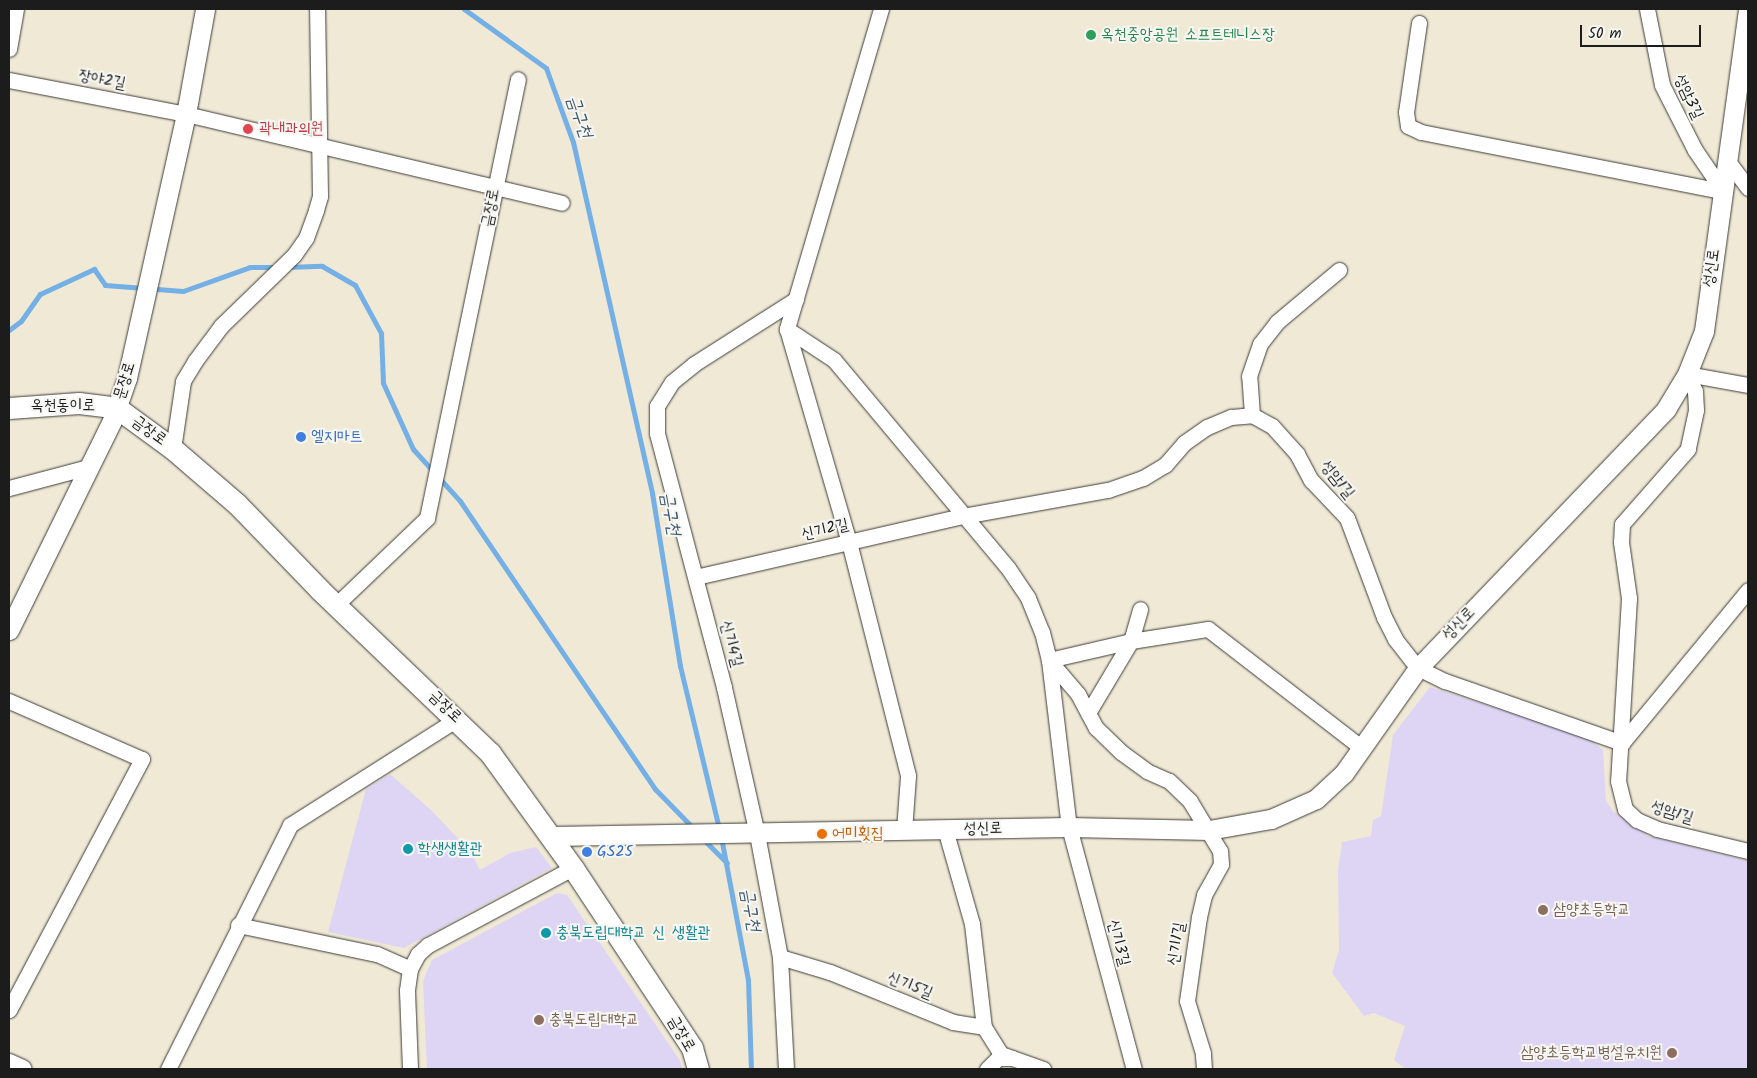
<!DOCTYPE html>
<html>
<head>
<meta charset="utf-8">
<style>
	body { margin:0 }
	#map { position:relative; width:1757px; height:1078px; overflow:hidden; background:#f0e9d5; font-family:Kalam,"Poor Story",sans-serif }
	div>[style] { position:absolute }
	.built>* { inset:0; background:#ded5f5 }
	.stream>* { height:5px; margin:-2.5px; padding:0 2.5px; transform-origin:2.5px; border-radius:2.5px; background:#74b0e5 }
	.roads { filter:drop-shadow(0 0 1px #3c3b38) drop-shadow(0 0 1px #3c3b38) }
	.minor>* { height:15px; margin:-7.5px; padding:0 7.5px; transform-origin:7.5px; border-radius:7.5px; background:#fff }
	.tertiary>* { height:19px; margin:-9.5px; padding:0 9.5px; transform-origin:9.5px; border-radius:9.5px; background:#fff }
	.secondary>* { height:21px; margin:-10.5px; padding:0 10.5px; transform-origin:10.5px; border-radius:10.5px; background:#fff }
	.dots>* { width:14px; height:14px; translate:-50% -50%; box-sizing:border-box; border:2px solid #f6f6f2; border-radius:50% }
	span { translate:-50% -50%; white-space:nowrap; text-align:center; line-height:1.15; -webkit-text-stroke:4px #f6f6f2; paint-order:stroke }
	.leisure-label { font-size:16px; color:#27864d }
	.left { translate:0 -50%; text-align:left }
	.street-label { font-size:16px; color:#1c1c1c }
	.health-label { font-size:16px; color:#be3a42 }
	.shop-label { font-size:16px; color:#366cbe }
	.food-label { font-size:16px; color:#c56008 }
	.culture-label { font-size:16px; color:#0d838f }
	.education-label { font-size:16px; color:#785e54 }
	.right { translate:-100% -50%; text-align:right }
	.water-label { font-size:18px; color:#3f576c; font-style:italic }
	.frame { position:absolute; inset:0; border:10px solid #1c1c1c; pointer-events:none }
	.scale { position:absolute; left:1580px; top:25px; width:121px; height:22px; box-sizing:border-box; border:2px solid #1c1c1c; border-top:0; padding-left:6px; font-size:15px; line-height:18px; white-space:nowrap; color:#1c1c1c; -webkit-text-stroke:4px #f6f6f2; paint-order:stroke }
</style>
</head>
<body>
<div id="map">
	<div class="built">
		<i style="clip-path:polygon(1430px 687px,1587px 737px,1603px 750px,1606px 801px,1613px 811px,1648px 836px,1748px 861px,1748px 1069px,1405px 1069px,1394px 1060px,1405px 1026px,1374px 1013px,1364px 1016px,1332px 973px,1339px 950px,1338px 871px,1342px 842px,1371px 836px,1373px 820px,1381px 816px,1393px 735px)"></i>
		<i style="clip-path:polygon(390px 774px,431px 810px,470px 851px,480px 870px,510px 853px,536px 847px,552px 868px,404px 948px,328px 932px,366px 789px)"></i>
		<i style="clip-path:polygon(557px 893px,567px 895px,679px 1059px,683px 1069px,427px 1069px,423px 981px,432px 960px)"></i>
	</div>
	<div class="stream">
		<i style="left:464px;top:9px;width:101px;rotate:35.7deg"></i>
		<i style="left:546px;top:68px;width:79px;rotate:70deg"></i>
		<i style="left:573px;top:142px;width:360px;rotate:77.3deg"></i>
		<i style="left:652px;top:493px;width:175px;rotate:80.8deg"></i>
		<i style="left:680px;top:666px;width:168px;rotate:76.5deg"></i>
		<i style="left:286px;top:267px;width:36px;rotate:-2deg"></i>
		<i style="left:322px;top:266px;width:38px;rotate:30deg"></i>
		<i style="left:355px;top:285px;width:55px;rotate:61.6deg"></i>
		<i style="left:381px;top:333px;width:50px;rotate:87.7deg"></i>
		<i style="left:383px;top:383px;width:72px;rotate:65.6deg"></i>
		<i style="left:413px;top:449px;width:70px;rotate:47.9deg"></i>
		<i style="left:460px;top:501px;width:348px;rotate:55.9deg"></i>
		<i style="left:655px;top:789px;width:56px;rotate:45.7deg"></i>
		<i style="left:9px;top:330px;width:15px;rotate:-37deg"></i>
		<i style="left:21px;top:321px;width:33px;rotate:-55deg"></i>
		<i style="left:40px;top:294px;width:60px;rotate:-24.8deg"></i>
		<i style="left:94px;top:269px;width:19px;rotate:55deg"></i>
		<i style="left:105px;top:285px;width:78px;rotate:4.4deg"></i>
		<i style="left:183px;top:291px;width:71px;rotate:-19.7deg"></i>
		<i style="left:250px;top:267px;width:25px"></i>
		<i style="left:721px;top:837px;width:146px;rotate:79.3deg"></i>
		<i style="left:748px;top:980px;width:89px;rotate:88.1deg"></i>
		<i style="left:703px;top:839px;width:34px;rotate:45deg"></i>
	</div>
	<div class="roads">
		<div class="minor">
			<i style="left:881px;top:9px;width:334px;rotate:106.4deg"></i>
			<i style="left:787px;top:329px;width:222px;rotate:73.8deg"></i>
			<i style="left:849px;top:542px;width:241px;rotate:75.8deg"></i>
			<i style="left:908px;top:776px;width:54px;rotate:94.2deg"></i>
			<i style="left:1647px;top:9px;width:77px;rotate:78.8deg"></i>
			<i style="left:1662px;top:85px;width:73px;rotate:63.1deg"></i>
			<i style="left:1695px;top:150px;width:50px;rotate:55.7deg"></i>
			<i style="left:1419px;top:23px;width:90px;rotate:98.3deg"></i>
			<i style="left:1406px;top:112px;width:14px;rotate:82deg"></i>
			<i style="left:1408px;top:126px;width:14px;rotate:25deg"></i>
			<i style="left:1421px;top:132px;width:308px;rotate:11.1deg"></i>
			<i style="left:9px;top:49px;width:41px;rotate:-80.1deg"></i>
			<i style="left:9px;top:80px;width:180px;rotate:10.9deg"></i>
			<i style="left:186px;top:114px;width:386px;rotate:13.3deg"></i>
			<i style="left:1727px;top:160px;width:35px;rotate:53deg"></i>
			<i style="left:787px;top:329px;width:56px;rotate:33.4deg"></i>
			<i style="left:834px;top:360px;width:271px;rotate:50.1deg"></i>
			<i style="left:1008px;top:568px;width:36px;rotate:56deg"></i>
			<i style="left:1028px;top:598px;width:37px;rotate:68deg"></i>
			<i style="left:1042px;top:632px;width:29px;rotate:76deg"></i>
			<i style="left:1049px;top:660px;width:168px;rotate:83.2deg"></i>
			<i style="left:1069px;top:827px;width:251px;rotate:75deg"></i>
			<i style="left:1687px;top:374px;width:19px;rotate:65deg"></i>
			<i style="left:1695px;top:391px;width:19px;rotate:87deg"></i>
			<i style="left:1696px;top:410px;width:40px;rotate:102deg"></i>
			<i style="left:1688px;top:449px;width:100px;rotate:131.3deg"></i>
			<i style="left:1622px;top:524px;width:18px;rotate:93deg"></i>
			<i style="left:1621px;top:542px;width:57px;rotate:81.9deg"></i>
			<i style="left:1629px;top:598px;width:183px;rotate:93.4deg"></i>
			<i style="left:1618px;top:781px;width:29px;rotate:76deg"></i>
			<i style="left:1625px;top:809px;width:16px;rotate:43deg"></i>
			<i style="left:1637px;top:820px;width:22px;rotate:24deg"></i>
			<i style="left:1657px;top:829px;width:94px;rotate:13.6deg"></i>
			<i style="left:1687px;top:374px;width:62px;rotate:10.2deg"></i>
			<i style="left:1252px;top:415px;width:39px;rotate:-94deg"></i>
			<i style="left:1249px;top:376px;width:34px;rotate:-71deg"></i>
			<i style="left:1260px;top:344px;width:28px;rotate:-52deg"></i>
			<i style="left:1277px;top:322px;width:81px;rotate:-40deg"></i>
			<i style="left:173px;top:449px;width:69px;rotate:-81.6deg"></i>
			<i style="left:183px;top:381px;width:23px;rotate:-59deg"></i>
			<i style="left:195px;top:361px;width:44px;rotate:-53.4deg"></i>
			<i style="left:221px;top:326px;width:102px;rotate:-44.2deg"></i>
			<i style="left:294px;top:255px;width:21px;rotate:-55deg"></i>
			<i style="left:306px;top:238px;width:30px;rotate:-70deg"></i>
			<i style="left:316px;top:210px;width:15px;rotate:-74deg"></i>
			<i style="left:320px;top:196px;width:187px;rotate:-90.9deg"></i>
			<i style="left:9px;top:488px;width:82px;rotate:-14.9deg"></i>
			<i style="left:696px;top:577px;width:274px;rotate:-12.9deg"></i>
			<i style="left:963px;top:516px;width:147px;rotate:-10.2deg"></i>
			<i style="left:1108px;top:490px;width:37px;rotate:-19deg"></i>
			<i style="left:1143px;top:478px;width:26px;rotate:-31deg"></i>
			<i style="left:1165px;top:465px;width:29px;rotate:-49deg"></i>
			<i style="left:1184px;top:443px;width:28px;rotate:-35deg"></i>
			<i style="left:1207px;top:427px;width:26px;rotate:-23deg"></i>
			<i style="left:1231px;top:417px;width:21px;rotate:-5deg"></i>
			<i style="left:1252px;top:415px;width:23px;rotate:29deg"></i>
			<i style="left:1272px;top:426px;width:38px;rotate:48deg"></i>
			<i style="left:1297px;top:454px;width:30px;rotate:62deg"></i>
			<i style="left:1311px;top:480px;width:52px;rotate:46.5deg"></i>
			<i style="left:1347px;top:518px;width:106px;rotate:69.5deg"></i>
			<i style="left:1384px;top:617px;width:25px;rotate:63deg"></i>
			<i style="left:1395px;top:639px;width:37px;rotate:52deg"></i>
			<i style="left:1418px;top:668px;width:30px;rotate:26deg"></i>
			<i style="left:1445px;top:681px;width:188px;rotate:19.3deg"></i>
			<i style="left:336px;top:605px;width:126px;rotate:-43.7deg"></i>
			<i style="left:427px;top:518px;width:448px;rotate:-78.3deg"></i>
			<i style="left:9px;top:701px;width:145px;rotate:23.6deg"></i>
			<i style="left:142px;top:759px;width:284px;rotate:117.9deg"></i>
			<i style="left:1088px;top:713px;width:84px;rotate:-59.2deg"></i>
			<i style="left:1131px;top:641px;width:33px;rotate:-74deg"></i>
			<i style="left:1622px;top:743px;width:198px;rotate:-50.5deg"></i>
			<i style="left:945px;top:829px;width:99px;rotate:74.1deg"></i>
			<i style="left:972px;top:924px;width:104px;rotate:83.4deg"></i>
			<i style="left:238px;top:925px;width:142px;rotate:11.8deg"></i>
			<i style="left:377px;top:954px;width:36px;rotate:24deg"></i>
			<i style="left:780px;top:957px;width:52px;rotate:16.7deg"></i>
			<i style="left:830px;top:972px;width:133px;rotate:22.1deg"></i>
			<i style="left:953px;top:1022px;width:31px;rotate:9deg"></i>
			<i style="left:984px;top:1027px;width:32px;rotate:58deg"></i>
			<i style="left:1001px;top:1054px;width:45px;rotate:19.7deg"></i>
			<i style="left:168px;top:1069px;width:273px;rotate:-63.4deg"></i>
			<i style="left:290px;top:825px;width:198px;rotate:-32.4deg"></i>
			<i style="left:410px;top:1069px;width:79px;rotate:-92.2deg"></i>
			<i style="left:407px;top:990px;width:21px;rotate:-82deg"></i>
			<i style="left:410px;top:969px;width:17px;rotate:-62deg"></i>
			<i style="left:418px;top:954px;width:13px;rotate:-42deg"></i>
			<i style="left:428px;top:945px;width:164px;rotate:-28deg"></i>
			<i style="left:786px;top:1069px;width:112px;rotate:-93.1deg"></i>
			<i style="left:780px;top:957px;width:125px;rotate:-100.6deg"></i>
			<i style="left:757px;top:834px;width:151px;rotate:-102.7deg"></i>
			<i style="left:724px;top:687px;width:263px;rotate:-104.8deg"></i>
			<i style="left:657px;top:433px;width:27px;rotate:-90deg"></i>
			<i style="left:657px;top:406px;width:28px;rotate:-58deg"></i>
			<i style="left:672px;top:382px;width:28px;rotate:-39deg"></i>
			<i style="left:694px;top:364px;width:121px;rotate:-32.5deg"></i>
			<i style="left:987px;top:1069px;width:16px;rotate:-45deg"></i>
			<i style="left:998px;top:1058px;width:14px"></i>
			<i style="left:1204px;top:1069px;width:16px;rotate:-94deg"></i>
			<i style="left:1203px;top:1053px;width:54px;rotate:-107.1deg"></i>
			<i style="left:1187px;top:1001px;width:85px;rotate:-81.9deg"></i>
			<i style="left:1199px;top:917px;width:23px;rotate:-77deg"></i>
			<i style="left:1204px;top:895px;width:35px;rotate:-61deg"></i>
			<i style="left:1221px;top:864px;width:13px;rotate:-94deg"></i>
			<i style="left:1220px;top:851px;width:58px;rotate:-121deg"></i>
			<i style="left:1190px;top:801px;width:29px;rotate:-136deg"></i>
			<i style="left:1169px;top:781px;width:24px;rotate:-156deg"></i>
			<i style="left:1147px;top:771px;width:32px;rotate:-144deg"></i>
			<i style="left:1121px;top:752px;width:35px;rotate:-136deg"></i>
			<i style="left:1096px;top:728px;width:38px;rotate:-118deg"></i>
			<i style="left:1078px;top:694px;width:45px;rotate:-130.5deg"></i>
			<i style="left:1049px;top:660px;width:84px;rotate:-13deg"></i>
			<i style="left:1131px;top:641px;width:78px;rotate:-8.9deg"></i>
			<i style="left:1208px;top:629px;width:195px;rotate:37.7deg"></i>
		</div>
		<div class="tertiary">
			<i style="left:9px;top:630px;width:233px;rotate:-63.8deg"></i>
			<i style="left:112px;top:421px;width:46px;rotate:-70.8deg"></i>
			<i style="left:127px;top:378px;width:271px;rotate:-77.4deg"></i>
			<i style="left:186px;top:114px;width:107px;rotate:-79.7deg"></i>
			<i style="left:552px;top:836px;width:517px;rotate:-1deg"></i>
			<i style="left:1069px;top:827px;width:140px;rotate:1.2deg"></i>
			<i style="left:1209px;top:830px;width:63px;rotate:-10.1deg"></i>
			<i style="left:1271px;top:819px;width:49px;rotate:-24deg"></i>
			<i style="left:1316px;top:799px;width:38px;rotate:-43deg"></i>
			<i style="left:1344px;top:773px;width:128px;rotate:-54.8deg"></i>
			<i style="left:1418px;top:668px;width:359px;rotate:-46.2deg"></i>
			<i style="left:1666px;top:409px;width:41px;rotate:-59deg"></i>
			<i style="left:1687px;top:374px;width:46px;rotate:-68.4deg"></i>
			<i style="left:1704px;top:331px;width:325px;rotate:-82.2deg"></i>
			<i style="left:9px;top:1063px;width:14px;rotate:25deg"></i>
		</div>
		<div class="secondary">
			<i style="left:9px;top:408px;width:70px;rotate:-4.1deg"></i>
			<i style="left:79px;top:403px;width:38px;rotate:7deg"></i>
			<i style="left:117px;top:408px;width:69px;rotate:36.2deg"></i>
			<i style="left:173px;top:449px;width:84px;rotate:40.7deg"></i>
			<i style="left:237px;top:504px;width:120px;rotate:46deg"></i>
			<i style="left:320px;top:590px;width:236px;rotate:43.8deg"></i>
			<i style="left:490px;top:753px;width:142px;rotate:54.2deg"></i>
			<i style="left:573px;top:868px;width:216px;rotate:56.5deg"></i>
			<i style="left:692px;top:1048px;width:22px;rotate:74deg"></i>
		</div>
	</div>
	<div class="dots">
		<i style="left:1091px;top:35px;background:#2e9e5b"></i>
		<i style="left:248px;top:129px;background:#e0444e"></i>
		<i style="left:301px;top:437px;background:#3f7fe0"></i>
		<i style="left:822px;top:834px;background:#e8710a"></i>
		<i style="left:408px;top:849px;background:#0f9aa8"></i>
		<i style="left:587px;top:852px;background:#3f7fe0"></i>
		<i style="left:1543px;top:910px;background:#8d6e63"></i>
		<i style="left:546px;top:933px;background:#0f9aa8"></i>
		<i style="left:539px;top:1020px;background:#8d6e63"></i>
		<i style="left:1672px;top:1053px;background:#8d6e63"></i>
	</div>
	<div class="leisure-label">
		<span class="left" style="left:1101px;top:35px">옥천중앙공원 소프트테니스장</span>
	</div>
	<div class="street-label">
		<span style="left:102px;top:80px;rotate:11deg">장야2길</span>
		<span style="left:1688px;top:97px;rotate:65deg">성암3길</span>
		<span style="left:491px;top:208px;rotate:-79deg">금장로</span>
		<span style="left:1712px;top:268px;rotate:-82deg">성신로</span>
		<span style="left:125px;top:381px;rotate:-73deg">문장로</span>
		<span style="left:63px;top:406px">옥천동이로</span>
		<span style="left:149px;top:431px;rotate:36deg">금장로</span>
		<span style="left:1337px;top:480px;rotate:51deg">성암1길</span>
		<span style="left:825px;top:530px;rotate:-13deg">신기2길</span>
		<span style="left:1459px;top:624px;rotate:-46deg">성신로</span>
		<span style="left:731px;top:644px;rotate:75deg">신기4길</span>
		<span style="left:445px;top:707px;rotate:44deg">금장로</span>
		<span style="left:1672px;top:813px;rotate:17deg">성암1길</span>
		<span style="left:983px;top:829px;rotate:-1deg">성신로</span>
		<span style="left:1118px;top:943px;rotate:75deg">신기3길</span>
		<span style="left:1177px;top:944px;rotate:-81deg">신기1길</span>
		<span style="left:910px;top:986px;rotate:22deg">신기5길</span>
		<span style="left:681px;top:1034px;rotate:60deg">금장로</span>
	</div>
	<div class="health-label">
		<span class="left" style="left:259px;top:129px">곽내과의원</span>
	</div>
	<div class="shop-label">
		<span class="left" style="left:311px;top:437px">엘지마트</span>
		<span class="left" style="left:597px;top:852px">GS25</span>
	</div>
	<div class="food-label">
		<span class="left" style="left:832px;top:834px">어미횟집</span>
	</div>
	<div class="culture-label">
		<span class="left" style="left:418px;top:849px">학생생활관</span>
		<span class="left" style="left:556px;top:933px">충북도립대학교 신 생활관</span>
	</div>
	<div class="education-label">
		<span class="left" style="left:1553px;top:910px">삼양초등학교</span>
		<span class="left" style="left:549px;top:1020px">충북도립대학교</span>
		<span class="right" style="left:1662px;top:1053px">삼양초등학교병설유치원</span>
	</div>
	<div class="water-label">
		<span style="left:578px;top:117px;rotate:71deg">금구천</span>
		<span style="left:669px;top:514px;rotate:80deg">금구천</span>
		<span style="left:749px;top:910px;rotate:80deg">금구천</span>
	</div>
	<div class="frame"></div>
	<div class="scale">50 m</div>
</div>
</body>
</html>
